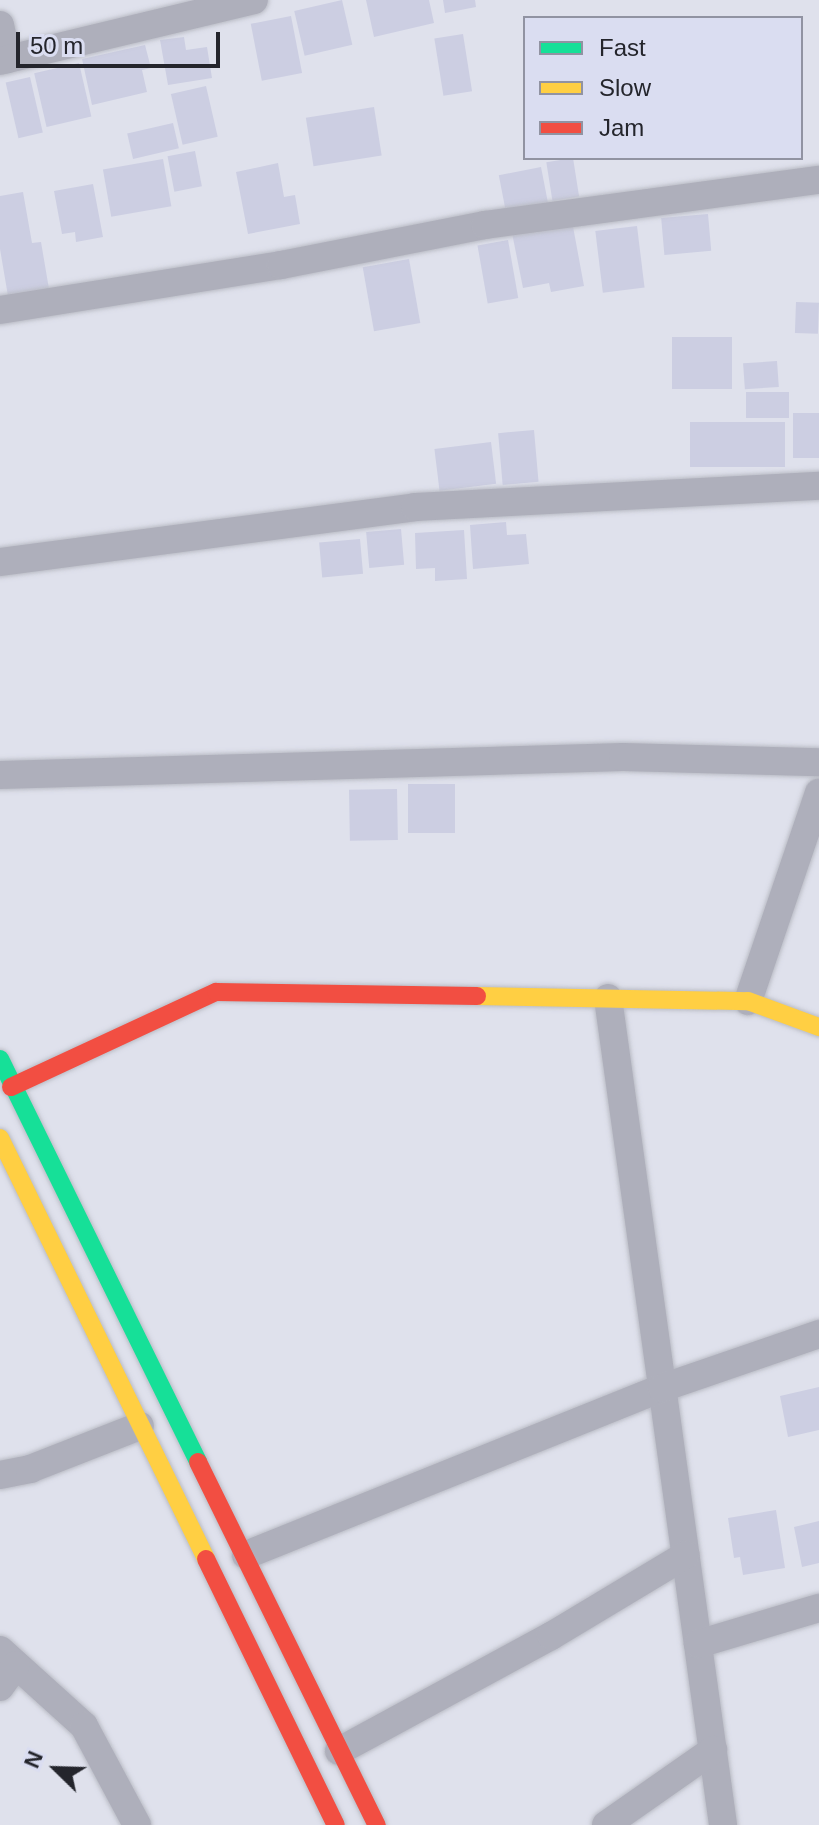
<!DOCTYPE html>
<html>
<head>
<meta charset="utf-8">
<style>
	body { margin:0 }
	#map { position:relative; width:819px; height:1825px; overflow:hidden; background:#dfe1ec; font-family:Helvetica,sans-serif }
	div>[style] { position:absolute }
	.building>* { inset:0; background:#cccee2; transform-origin:0 0 }
	.roads { filter:drop-shadow(0 0 2px #babcc5) drop-shadow(0 0 2px #babcc5) }
	.street>* { height:28px; margin:-14px; padding:0 14px; transform-origin:14px; border-radius:14px; background:#aeafbb }
	.fast>* { height:18px; margin:-9px; padding:0 9px; transform-origin:9px; border-radius:9px; background:#16e098 }
	.slow>* { height:18px; margin:-9px; padding:0 9px; transform-origin:9px; border-radius:9px; background:#ffcf43 }
	.jam>* { height:18px; margin:-9px; padding:0 9px; transform-origin:9px; border-radius:9px; background:#f24e42 }
	span { translate:-50% -50%; white-space:nowrap; text-align:center; line-height:1.15; -webkit-text-stroke:6px #daddf1; paint-order:stroke }
	.legend { position:absolute; left:523px; top:16px; width:280px; height:144px; box-sizing:border-box; background:#daddf1; border:2px solid #9193a2; margin:0; padding:10px 14px; list-style:none; font-size:24px; color:#24252c }
	.legend li { display:flex; align-items:center; gap:16px; height:40px }
	.legend b { width:40px; border:2px solid #9193a2 }
	.north { position:absolute; left:16px; top:1729px; width:80px; height:80px; -webkit-text-stroke:6px #daddf1; paint-order:stroke; rotate:293deg; font-size:22px; font-weight:700; line-height:32px; text-align:center; color:#24252c }
	.north::after { content:''; display:block; margin:auto; width:28px; height:36px; background:#24252c; clip-path:polygon(50% 0,100% 100%,50% 72%,0 100%) }
	.scale { position:absolute; left:16px; top:32px; width:204px; height:36px; box-sizing:border-box; border:4px solid #24252c; border-top:0; padding-left:10px; font-size:24px; line-height:28px; white-space:nowrap; color:#24252c; -webkit-text-stroke:6px #daddf1; paint-order:stroke }
</style>
</head>
<body>
<div id="map">
	<div class="building">
		<i style="left:342px;top:0;width:46px;height:49px;rotate:77deg"></i>
		<i style="clip-path:polygon(366px 0,429px 0,434px 23px,374px 37px)"></i>
		<i style="clip-path:polygon(443px 0,475px 0,476px 7px,445px 13px)"></i>
		<i style="left:291px;top:16px;width:58px;height:41px;rotate:79deg"></i>
		<i style="left:463px;top:34px;width:58px;height:29px;rotate:81deg"></i>
		<i style="clip-path:polygon(184px 37px,186px 50px,207px 47px,212px 78px,168px 85px,160px 40px)"></i>
		<i style="clip-path:polygon(145px 45px,151px 68px,142px 70px,147px 92px,92px 105px,82px 59px)"></i>
		<i style="left:79px;top:63px;width:55px;height:46px;rotate:77deg"></i>
		<i style="left:30px;top:77px;width:57px;height:25px;rotate:77deg"></i>
		<i style="left:206px;top:86px;width:52px;height:36px;rotate:77deg"></i>
		<i style="left:374px;top:107px;width:49px;height:69px;rotate:81deg"></i>
		<i style="left:173px;top:123px;width:26px;height:47px;rotate:77deg"></i>
		<i style="left:195px;top:151px;width:36px;height:28px;rotate:79deg"></i>
		<i style="left:573px;top:158px;width:39px;height:27px;rotate:81deg"></i>
		<i style="left:163px;top:159px;width:48px;height:61px;rotate:80deg"></i>
		<i style="clip-path:polygon(278px 163px,284px 197px,295px 195px,300px 224px,248px 234px,236px 172px)"></i>
		<i style="left:541px;top:167px;width:36px;height:43px;rotate:79deg"></i>
		<i style="clip-path:polygon(93px 184px,103px 237px,76px 242px,75px 232px,62px 234px,54px 191px)"></i>
		<i style="clip-path:polygon(23px 192px,32px 243px,41px 242px,49px 289px,8px 296px,0 249px,0 196px)"></i>
		<i style="left:708px;top:214px;width:37px;height:47px;rotate:85deg"></i>
		<i style="clip-path:polygon(572px 221px,584px 286px,551px 292px,549px 283px,523px 288px,512px 233px)"></i>
		<i style="left:637px;top:226px;width:62px;height:42px;rotate:83deg"></i>
		<i style="left:508px;top:240px;width:59px;height:31px;rotate:80deg"></i>
		<i style="left:409px;top:259px;width:65px;height:47px;rotate:80deg"></i>
		<i style="left:796px;top:302px;width:23px;height:31px;rotate:2deg"></i>
		<i style="left:672px;top:337px;width:60px;height:52px"></i>
		<i style="left:777px;top:361px;width:26px;height:34px;rotate:86deg"></i>
		<i style="left:746px;top:392px;width:43px;height:26px"></i>
		<i style="left:793px;top:413px;width:26px;height:45px"></i>
		<i style="left:690px;top:422px;width:95px;height:45px"></i>
		<i style="left:534px;top:430px;width:52px;height:36px;rotate:85deg"></i>
		<i style="left:491px;top:442px;width:42px;height:57px;rotate:83deg"></i>
		<i style="clip-path:polygon(506px 522px,507px 535px,526px 534px,529px 564px,473px 569px,470px 525px)"></i>
		<i style="left:401px;top:529px;width:36px;height:35px;rotate:85deg"></i>
		<i style="clip-path:polygon(464px 530px,467px 579px,435px 581px,435px 568px,416px 569px,415px 533px)"></i>
		<i style="left:360px;top:539px;width:35px;height:41px;rotate:85deg"></i>
		<i style="left:408px;top:784px;width:47px;height:49px"></i>
		<i style="left:397px;top:789px;width:51px;height:48px;rotate:89deg"></i>
		<i style="clip-path:polygon(819px 1387px,819px 1430px,788px 1437px,780px 1396px)"></i>
		<i style="clip-path:polygon(776px 1510px,785px 1568px,743px 1575px,740px 1557px,734px 1558px,728px 1518px)"></i>
		<i style="clip-path:polygon(819px 1521px,819px 1563px,802px 1567px,794px 1527px)"></i>
	</div>
	<div class="roads">
		<div class="street">
			<i style="left:0;top:25px;width:35px;rotate:78deg"></i>
			<i style="left:0;top:61px;width:261px;rotate:-13.5deg"></i>
			<i style="left:0;top:310px;width:285px;rotate:-9.1deg"></i>
			<i style="left:281px;top:265px;width:208px;rotate:-11.1deg"></i>
			<i style="left:485px;top:225px;width:337px;rotate:-7.7deg"></i>
			<i style="left:0;top:562px;width:419px;rotate:-7.5deg"></i>
			<i style="left:415px;top:507px;width:405px;rotate:-3deg"></i>
			<i style="left:0;top:775px;width:623px;rotate:-1.65deg"></i>
			<i style="left:623px;top:757px;width:196px;rotate:1.5deg"></i>
			<i style="left:608px;top:998px;width:835px;rotate:82.08deg"></i>
			<i style="left:748px;top:1001px;width:220px;rotate:-71.2deg"></i>
			<i style="left:0;top:1475px;width:31px;rotate:-11deg"></i>
			<i style="left:30px;top:1469px;width:118px;rotate:-21.4deg"></i>
			<i style="left:246px;top:1555px;width:448px;rotate:-21.9deg"></i>
			<i style="left:662px;top:1388px;width:166px;rotate:-19deg"></i>
			<i style="left:698px;top:1644px;width:126px;rotate:-16.6deg"></i>
			<i style="left:0;top:1650px;width:113px;rotate:42.1deg"></i>
			<i style="left:84px;top:1726px;width:112px;rotate:61.8deg"></i>
			<i style="left:0;top:1687px;width:27px;rotate:-54deg"></i>
			<i style="left:339px;top:1751px;width:241px;rotate:-28.5deg"></i>
			<i style="left:551px;top:1636px;width:157px;rotate:-31deg"></i>
			<i style="left:606px;top:1825px;width:131px;rotate:-35deg"></i>
		</div>
		<div class="fast">
			<i style="left:0;top:1059px;width:449px;rotate:63.8deg"></i>
		</div>
		<div class="slow">
			<i style="left:477px;top:996px;width:271px;rotate:1.1deg"></i>
			<i style="left:748px;top:1001px;width:76px;rotate:20.1deg"></i>
			<i style="left:0;top:1138px;width:469px;rotate:63.9deg"></i>
		</div>
		<div class="jam">
			<i style="left:11px;top:1087px;width:226px;rotate:-24.9deg"></i>
			<i style="left:216px;top:992px;width:261px;rotate:0.9deg"></i>
			<i style="left:198px;top:1462px;width:405px;rotate:63.8deg"></i>
			<i style="left:206px;top:1559px;width:296px;rotate:64deg"></i>
		</div>
	</div>
	<ul class="legend">
	<li><b style="height:10px;background:#16e098"></b>Fast</li>
	<li><b style="height:10px;background:#ffcf43"></b>Slow</li>
	<li><b style="height:10px;background:#f24e42"></b>Jam</li>
	</ul>
	<div class="north">N</div>
	<div class="scale">50 m</div>
</div>
</body>
</html>
